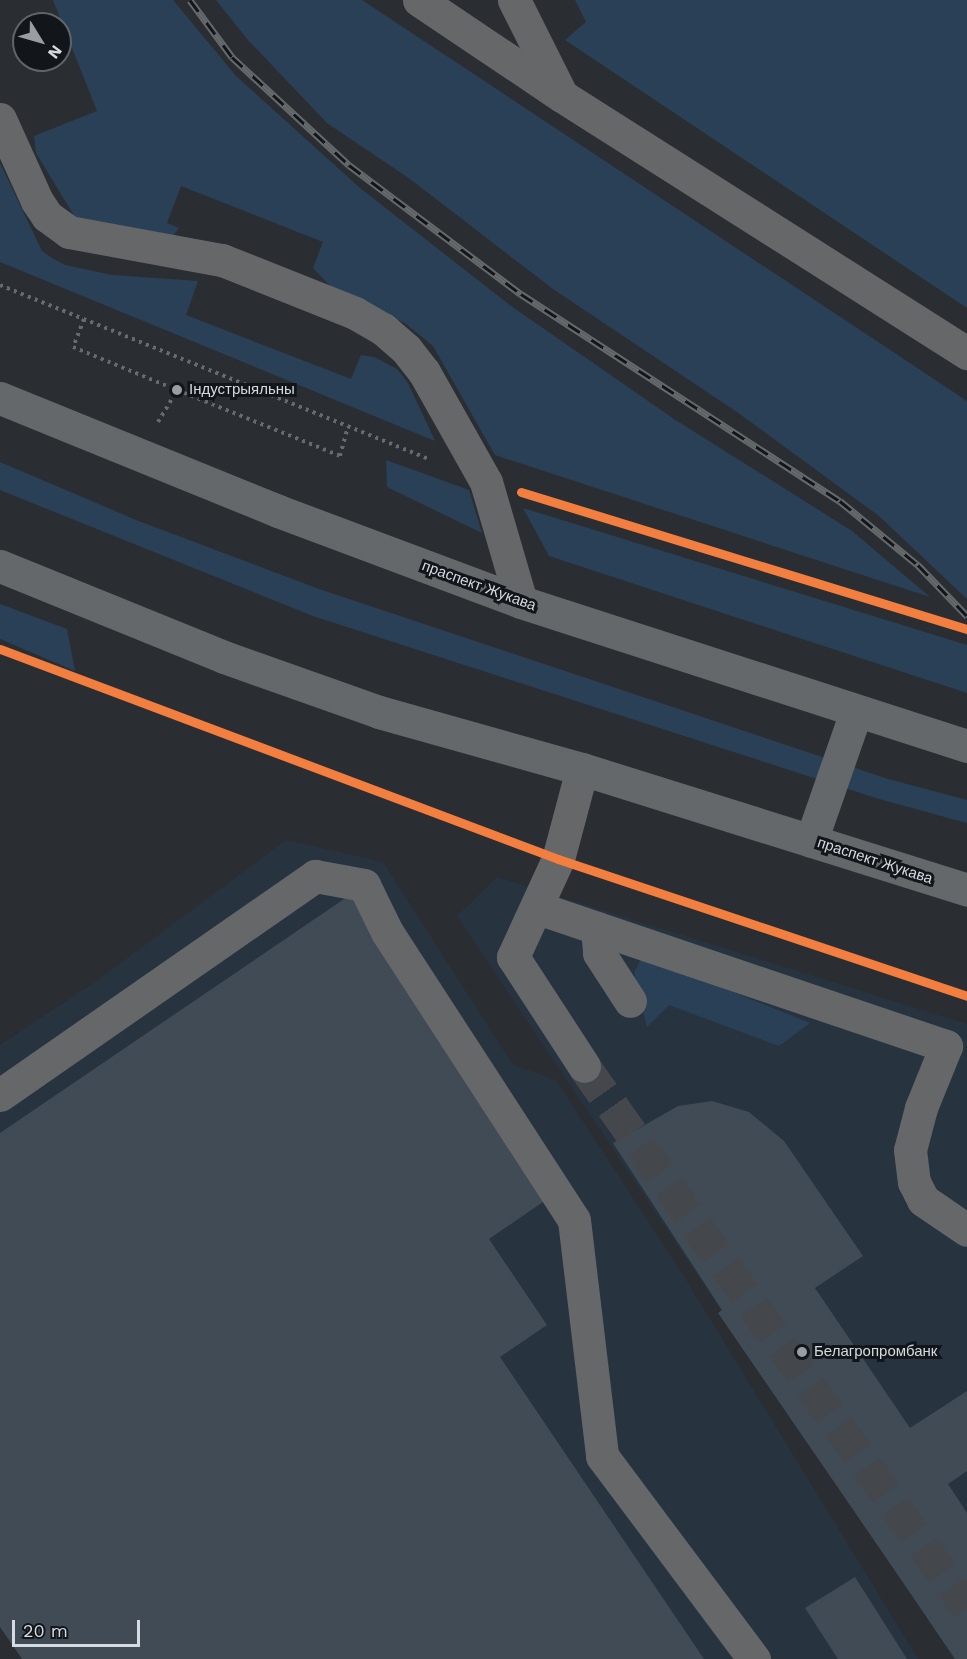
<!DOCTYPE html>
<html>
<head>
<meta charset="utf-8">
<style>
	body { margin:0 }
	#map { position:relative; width:967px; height:1659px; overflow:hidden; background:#2a2e33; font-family:"Work Sans",sans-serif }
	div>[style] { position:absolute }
	.built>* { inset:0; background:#27333f }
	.green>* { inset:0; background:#2a4056 }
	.building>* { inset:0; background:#414b56 }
	.minor-tunnel>* { height:33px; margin-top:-16.5px; transform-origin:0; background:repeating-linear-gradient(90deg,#44484d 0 33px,transparent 0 49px) }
	.path>* { height:4px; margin-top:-2px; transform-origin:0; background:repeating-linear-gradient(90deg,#686a6d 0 3px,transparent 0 7.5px) }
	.minor>* { height:33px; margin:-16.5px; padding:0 16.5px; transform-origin:16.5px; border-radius:16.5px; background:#656769 }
	.major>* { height:33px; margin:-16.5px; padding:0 16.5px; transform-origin:16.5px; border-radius:16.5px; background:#65686b }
	.rail>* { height:7px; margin-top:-3.5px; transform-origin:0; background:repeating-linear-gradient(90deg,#12161a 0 14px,#66696b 0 28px); box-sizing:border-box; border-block:2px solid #66696b }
	.cycleway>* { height:9px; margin:-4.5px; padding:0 4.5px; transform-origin:4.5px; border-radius:4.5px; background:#f27e40 }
	.dots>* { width:16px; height:16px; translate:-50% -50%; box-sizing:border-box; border:3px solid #12161a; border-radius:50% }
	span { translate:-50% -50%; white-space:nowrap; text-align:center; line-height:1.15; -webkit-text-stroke:6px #12161a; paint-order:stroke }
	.poi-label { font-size:15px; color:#d5dbe1 }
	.left { translate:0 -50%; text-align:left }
	.street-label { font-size:15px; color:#d5dbe1 }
	.north { position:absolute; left:12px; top:12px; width:60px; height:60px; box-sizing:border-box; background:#12161a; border:2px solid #60656a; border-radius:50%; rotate:127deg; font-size:16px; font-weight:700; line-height:24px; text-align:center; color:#d5dbe1 }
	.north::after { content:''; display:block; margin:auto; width:21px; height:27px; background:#999ea4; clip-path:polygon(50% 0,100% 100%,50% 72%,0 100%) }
	.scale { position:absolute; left:12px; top:1620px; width:128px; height:27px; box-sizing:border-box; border:3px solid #d5dbe1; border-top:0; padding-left:8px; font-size:18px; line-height:21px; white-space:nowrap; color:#d5dbe1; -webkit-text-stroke:4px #12161a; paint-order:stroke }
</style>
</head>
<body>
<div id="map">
	<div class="built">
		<i style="clip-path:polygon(286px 840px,383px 862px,513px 1065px,556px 1080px,680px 1270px,918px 1659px,22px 1659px,0 1627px,0 1045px,98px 980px)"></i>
		<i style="clip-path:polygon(497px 877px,967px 1024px,967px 1659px,954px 1659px,457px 916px)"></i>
	</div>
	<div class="green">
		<i style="clip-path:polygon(53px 0,173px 0,236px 76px,360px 188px,511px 306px,674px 419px,852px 531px,930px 597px,495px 455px,433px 346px,405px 323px,335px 291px,313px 268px,323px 242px,181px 186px,167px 223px,179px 228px,171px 238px,81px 227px,36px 153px,34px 136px,97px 111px)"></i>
		<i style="clip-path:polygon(216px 0,362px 0,967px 401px,967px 599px,879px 516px,737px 412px,553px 289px,410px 179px,327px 123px,248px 40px)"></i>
		<i style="clip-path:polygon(575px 0,967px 0,967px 308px,565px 40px,586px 22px)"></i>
		<i style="clip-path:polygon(0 163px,42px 251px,52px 258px,65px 265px,112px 275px,198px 281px,186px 315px,351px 379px,361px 355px,374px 357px,397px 369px,408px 383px,435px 441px,0 262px)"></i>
		<i style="clip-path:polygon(386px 460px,469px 490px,482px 533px,387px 487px)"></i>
		<i style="clip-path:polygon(0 462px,136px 520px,319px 589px,888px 779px,967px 800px,967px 823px,879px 799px,313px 616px,0 490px)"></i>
		<i style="clip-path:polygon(523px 508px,967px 645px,967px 693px,549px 556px)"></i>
		<i style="clip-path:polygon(0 604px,67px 629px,75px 671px,0 639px)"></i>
		<i style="clip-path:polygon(649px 958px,810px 1023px,779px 1046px,669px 1005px,647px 1027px,634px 973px,640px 961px)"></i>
	</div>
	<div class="building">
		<i style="clip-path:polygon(350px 895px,553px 1195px,489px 1239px,547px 1325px,500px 1357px,704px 1659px,22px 1659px,0 1627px,0 1133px)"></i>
		<i style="clip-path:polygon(712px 1101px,749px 1112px,784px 1141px,863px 1256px,815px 1288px,910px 1428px,967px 1391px,967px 1471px,948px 1484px,967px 1513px,967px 1659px,955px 1659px,902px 1581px,718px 1313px,722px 1310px,613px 1143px,678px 1106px)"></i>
		<i style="clip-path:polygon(855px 1577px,907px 1659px,838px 1659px,805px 1608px)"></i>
	</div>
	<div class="minor-tunnel">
		<i style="left:584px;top:1066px;width:664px;rotate:54.75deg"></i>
	</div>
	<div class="path">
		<i style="left:0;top:285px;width:463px;rotate:22.1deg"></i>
		<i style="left:84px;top:319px;width:30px;rotate:111deg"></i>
		<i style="left:73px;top:347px;width:113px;rotate:22.5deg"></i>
		<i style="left:177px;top:390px;width:176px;rotate:22deg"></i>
		<i style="left:340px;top:456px;width:30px;rotate:-75deg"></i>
		<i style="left:158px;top:422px;width:37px;rotate:-59deg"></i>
		<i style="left:529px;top:495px;width:458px;rotate:17deg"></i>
		<i style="left:0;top:649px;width:557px;rotate:20.62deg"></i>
		<i style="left:593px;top:871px;width:394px;rotate:18.5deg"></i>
	</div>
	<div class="minor">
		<i style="left:419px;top:0;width:172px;rotate:33.9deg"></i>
		<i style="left:562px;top:96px;width:480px;rotate:32.4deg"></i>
		<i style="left:514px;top:0;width:103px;rotate:63.4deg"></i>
		<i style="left:0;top:119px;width:90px;rotate:65.7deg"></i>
		<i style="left:37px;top:201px;width:18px;rotate:56deg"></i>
		<i style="left:47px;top:216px;width:27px;rotate:36deg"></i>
		<i style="left:69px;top:232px;width:156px;rotate:10.4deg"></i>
		<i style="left:222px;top:260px;width:143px;rotate:21.7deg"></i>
		<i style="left:355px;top:313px;width:32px;rotate:30deg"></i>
		<i style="left:383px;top:329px;width:30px;rotate:41deg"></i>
		<i style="left:406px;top:349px;width:29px;rotate:52deg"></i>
		<i style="left:424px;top:372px;width:126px;rotate:60.6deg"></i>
		<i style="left:486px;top:482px;width:125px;rotate:73.7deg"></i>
		<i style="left:582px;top:769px;width:93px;rotate:104.9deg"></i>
		<i style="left:558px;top:859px;width:108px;rotate:114.7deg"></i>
		<i style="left:513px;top:957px;width:130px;rotate:56.9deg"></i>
		<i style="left:538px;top:908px;width:431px;rotate:18.7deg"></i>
		<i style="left:946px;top:1046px;width:67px;rotate:112deg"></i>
		<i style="left:921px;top:1108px;width:43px;rotate:104.7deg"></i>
		<i style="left:910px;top:1150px;width:32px;rotate:83deg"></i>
		<i style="left:914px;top:1182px;width:20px;rotate:63deg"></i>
		<i style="left:923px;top:1200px;width:53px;rotate:34.3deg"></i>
		<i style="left:597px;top:928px;width:25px;rotate:85deg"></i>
		<i style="left:599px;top:953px;width:57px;rotate:57.1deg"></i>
		<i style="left:0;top:1095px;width:384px;rotate:-34.8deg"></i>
		<i style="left:315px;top:876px;width:50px;rotate:10.4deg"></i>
		<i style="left:364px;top:885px;width:52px;rotate:63.9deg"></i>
		<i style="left:387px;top:932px;width:343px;rotate:57deg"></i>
		<i style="left:574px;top:1220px;width:238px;rotate:83.2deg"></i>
		<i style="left:602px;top:1456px;width:254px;rotate:53.2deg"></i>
	</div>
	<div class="major">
		<i style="left:0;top:398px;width:300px;rotate:22.1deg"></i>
		<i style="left:278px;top:511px;width:259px;rotate:20.5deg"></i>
		<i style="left:521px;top:602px;width:469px;rotate:17.9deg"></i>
		<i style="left:0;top:566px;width:242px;rotate:22.1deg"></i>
		<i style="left:224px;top:657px;width:164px;rotate:19.5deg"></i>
		<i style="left:379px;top:712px;width:211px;rotate:15.7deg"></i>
		<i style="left:582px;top:769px;width:404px;rotate:17.4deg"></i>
		<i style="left:811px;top:841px;width:137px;rotate:-70.8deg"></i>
	</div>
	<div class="rail">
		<i style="left:190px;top:0;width:71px;rotate:53.6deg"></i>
		<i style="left:232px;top:57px;width:159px;rotate:42.7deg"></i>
		<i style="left:349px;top:165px;width:215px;rotate:36.9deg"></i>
		<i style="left:521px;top:294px;width:380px;rotate:33deg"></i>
		<i style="left:840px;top:501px;width:101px;rotate:39.4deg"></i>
		<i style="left:918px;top:565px;width:71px;rotate:46.1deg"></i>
	</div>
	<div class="cycleway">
		<i style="left:521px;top:492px;width:467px;rotate:17.1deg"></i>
		<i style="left:0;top:649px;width:596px;rotate:20.62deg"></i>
		<i style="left:558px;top:859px;width:431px;rotate:18.5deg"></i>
	</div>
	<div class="dots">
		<i style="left:177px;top:390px;background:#999ea4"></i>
		<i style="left:802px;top:1352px;background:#999ea4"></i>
	</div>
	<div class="poi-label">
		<span class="left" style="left:189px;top:390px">Індустрыяльны</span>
		<span class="left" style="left:814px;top:1352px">Белагропромбанк</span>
	</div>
	<div class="street-label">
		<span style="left:479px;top:586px;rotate:20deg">праспект Жукава</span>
		<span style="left:875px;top:861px;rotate:18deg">праспект Жукава</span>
	</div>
	<div class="north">N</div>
	<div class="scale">20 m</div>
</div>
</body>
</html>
